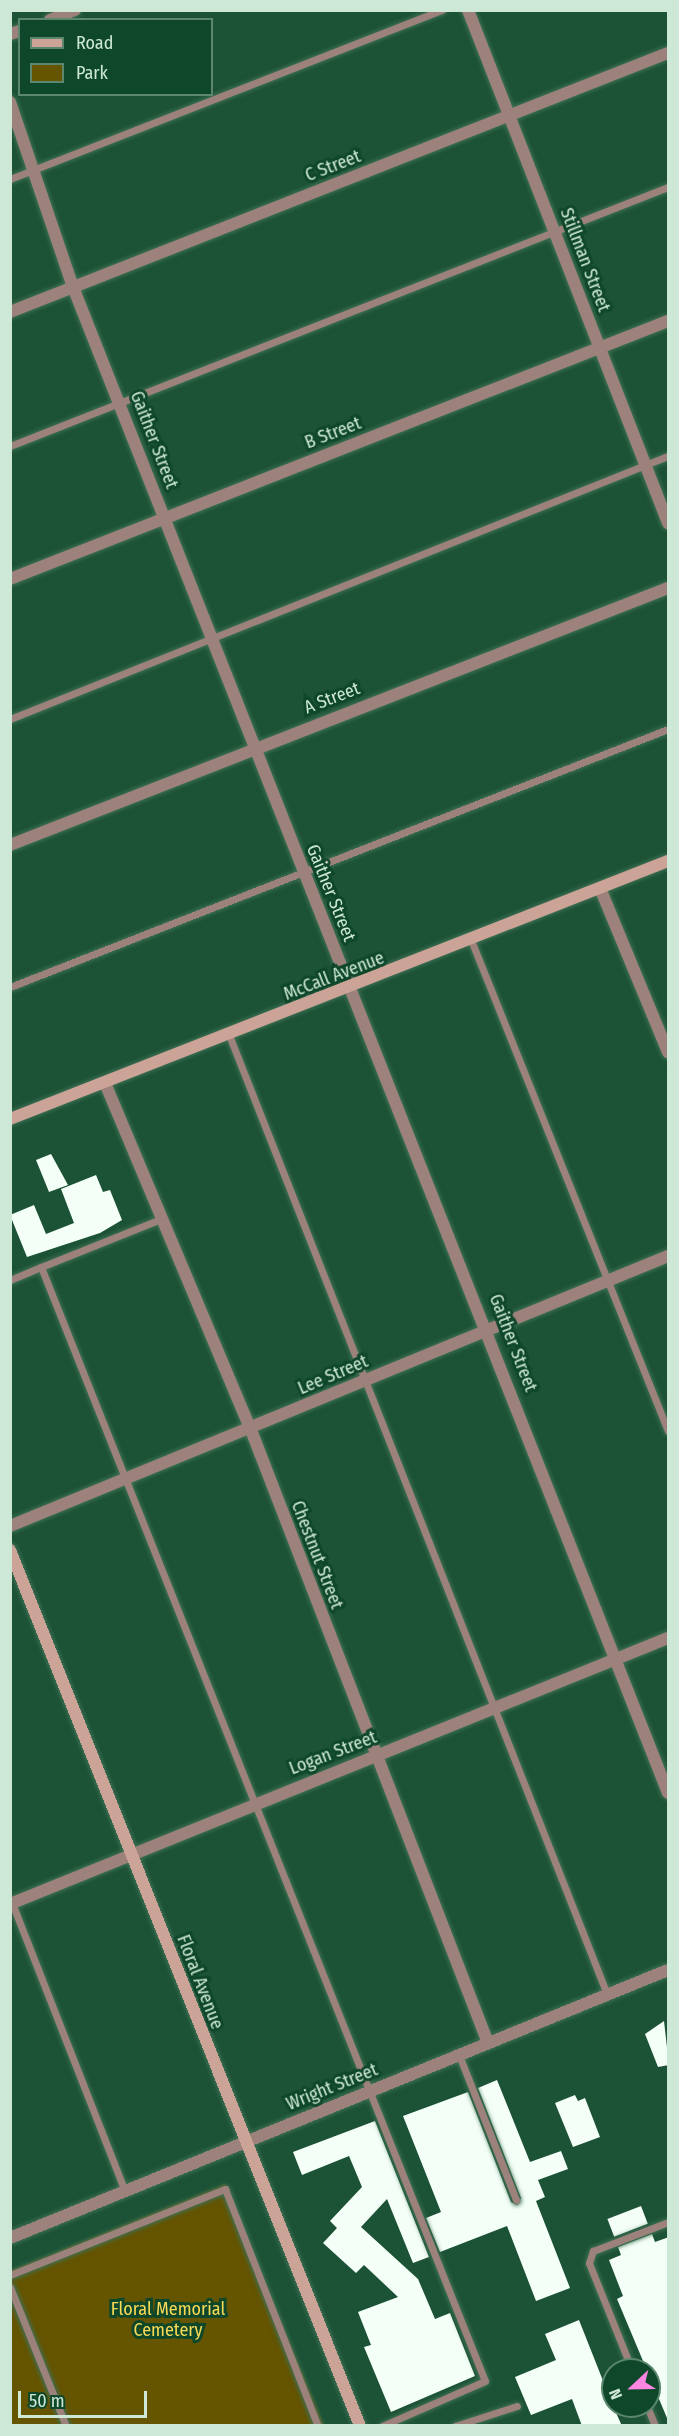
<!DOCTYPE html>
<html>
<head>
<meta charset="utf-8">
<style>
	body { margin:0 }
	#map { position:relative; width:679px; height:2436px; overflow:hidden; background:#1c5235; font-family:"Fira Sans Condensed",sans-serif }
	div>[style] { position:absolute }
	.green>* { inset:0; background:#655400 }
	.building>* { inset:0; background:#f4fff7; transform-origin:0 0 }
	.roads { filter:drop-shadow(0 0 2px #3f7055) drop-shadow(0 0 2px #3f7055) }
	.service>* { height:7px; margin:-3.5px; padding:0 3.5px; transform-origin:3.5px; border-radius:3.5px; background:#9c827b }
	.minor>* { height:12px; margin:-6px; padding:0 6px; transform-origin:6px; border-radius:6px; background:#9c827b }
	.secondary>* { height:12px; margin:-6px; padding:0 6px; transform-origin:6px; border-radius:6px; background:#cca397 }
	span { translate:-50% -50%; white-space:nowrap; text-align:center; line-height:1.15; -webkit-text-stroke:6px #0f472b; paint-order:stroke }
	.street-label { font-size:18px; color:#cde8d6 }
	.park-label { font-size:18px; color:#f8da56 }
	.frame { position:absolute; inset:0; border:12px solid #cde8d6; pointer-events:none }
	.legend { position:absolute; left:18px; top:18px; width:195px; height:78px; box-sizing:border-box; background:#0f472b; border:2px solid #5b876f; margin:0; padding:8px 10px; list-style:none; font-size:18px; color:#cde8d6 }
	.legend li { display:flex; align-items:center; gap:12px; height:30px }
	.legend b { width:30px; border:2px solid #5b876f }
	.north { position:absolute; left:601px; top:2358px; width:60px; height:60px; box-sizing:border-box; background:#0f472b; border:2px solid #5b876f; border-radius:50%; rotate:248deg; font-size:16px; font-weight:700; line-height:24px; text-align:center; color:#cde8d6 }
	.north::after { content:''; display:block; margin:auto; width:21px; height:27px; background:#fd86e2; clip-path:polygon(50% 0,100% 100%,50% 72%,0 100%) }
	.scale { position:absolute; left:18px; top:2391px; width:129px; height:27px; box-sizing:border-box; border:3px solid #cde8d6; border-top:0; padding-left:8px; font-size:18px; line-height:21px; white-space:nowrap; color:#cde8d6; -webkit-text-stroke:4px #0f472b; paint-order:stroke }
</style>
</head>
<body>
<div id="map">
	<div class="green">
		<i style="clip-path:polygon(225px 2184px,324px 2425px,11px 2426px,11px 2270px)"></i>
	</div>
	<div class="building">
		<i style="clip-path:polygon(51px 1154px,68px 1185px,49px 1192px,36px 1160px)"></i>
		<i style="clip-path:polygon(96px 1175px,103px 1192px,110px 1190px,122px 1220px,100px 1233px,27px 1257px,10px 1215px,34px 1205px,46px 1234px,74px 1223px,61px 1189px)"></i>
		<i style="clip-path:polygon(664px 2021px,669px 2065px,658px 2067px,645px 2034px)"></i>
		<i style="clip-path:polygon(497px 2080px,530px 2162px,561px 2151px,568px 2169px,538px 2180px,545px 2197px,536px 2201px,570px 2288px,536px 2301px,507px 2226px,440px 2252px,426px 2218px,441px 2212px,403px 2116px,468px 2092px,511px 2202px,517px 2205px,521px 2198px,478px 2088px)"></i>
		<i style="clip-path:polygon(575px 2095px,578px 2101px,585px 2098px,600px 2137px,573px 2147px,555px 2103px)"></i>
		<i style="clip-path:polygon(375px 2121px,429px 2257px,413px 2263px,387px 2199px,361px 2227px,418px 2279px,435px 2319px,450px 2313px,475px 2376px,391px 2412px,364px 2347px,371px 2345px,358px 2312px,398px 2297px,364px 2265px,356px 2273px,323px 2243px,337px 2228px,330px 2221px,362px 2187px,349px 2156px,302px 2175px,293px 2152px)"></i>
		<i style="left:641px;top:2206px;width:19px;height:36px;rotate:69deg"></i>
		<i style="clip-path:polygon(652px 2234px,655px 2242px,669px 2237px,667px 2418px,617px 2299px,623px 2296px,609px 2260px,621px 2255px,618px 2247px)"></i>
		<i style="clip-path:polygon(579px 2320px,613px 2406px,622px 2426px,582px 2426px,572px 2399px,531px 2415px,515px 2377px,556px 2360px,545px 2334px)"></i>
	</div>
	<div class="roads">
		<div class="service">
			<i style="left:10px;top:179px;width:464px;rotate:-21.4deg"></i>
			<i style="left:10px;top:446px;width:707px;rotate:-21.49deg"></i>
			<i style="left:10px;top:719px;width:709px;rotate:-21.79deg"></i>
			<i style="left:471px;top:940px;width:529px;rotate:68.14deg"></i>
			<i style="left:10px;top:987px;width:707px;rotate:-21.41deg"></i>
			<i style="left:229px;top:1035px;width:1031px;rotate:68.49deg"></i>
			<i style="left:41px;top:1267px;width:129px;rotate:-21.8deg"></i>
			<i style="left:10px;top:1280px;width:34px;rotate:-23deg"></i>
			<i style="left:41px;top:1267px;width:1199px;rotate:68.27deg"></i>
			<i style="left:485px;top:2381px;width:112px;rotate:156.4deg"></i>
			<i style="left:12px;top:1903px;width:309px;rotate:68.6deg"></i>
			<i style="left:459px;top:2055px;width:156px;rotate:68.5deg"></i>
			<i style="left:10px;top:2275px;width:232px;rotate:-21.8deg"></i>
			<i style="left:225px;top:2189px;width:255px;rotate:68.6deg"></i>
			<i style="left:10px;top:2287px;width:150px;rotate:68.1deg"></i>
			<i style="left:632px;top:2370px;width:115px;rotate:-111.9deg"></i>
			<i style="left:589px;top:2263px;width:13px;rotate:-72deg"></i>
			<i style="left:593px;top:2251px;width:80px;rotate:-21.1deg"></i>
			<i style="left:647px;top:2406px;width:22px;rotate:68deg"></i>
			<i style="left:455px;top:2426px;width:65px;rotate:-17.9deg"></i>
		</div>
		<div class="minor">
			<i style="left:468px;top:10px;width:551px;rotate:68.7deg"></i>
			<i style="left:50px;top:20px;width:27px;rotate:-22deg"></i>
			<i style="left:10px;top:34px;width:10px;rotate:-17deg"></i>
			<i style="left:10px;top:102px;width:195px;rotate:71.2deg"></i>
			<i style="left:73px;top:287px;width:1619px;rotate:68.44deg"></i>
			<i style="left:10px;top:312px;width:707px;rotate:-21.49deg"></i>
			<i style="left:10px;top:579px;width:707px;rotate:-21.41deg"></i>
			<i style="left:10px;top:845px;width:706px;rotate:-21.33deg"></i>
			<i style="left:600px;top:888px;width:178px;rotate:67.5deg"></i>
			<i style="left:105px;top:1083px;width:376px;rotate:67.2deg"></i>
			<i style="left:251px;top:1430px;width:657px;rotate:68.86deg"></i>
			<i style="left:10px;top:1526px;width:711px;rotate:-22.31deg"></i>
			<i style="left:10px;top:1904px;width:710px;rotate:-22.01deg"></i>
			<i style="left:10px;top:2238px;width:710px;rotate:-22.16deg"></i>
		</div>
		<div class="secondary">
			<i style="left:10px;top:1119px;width:707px;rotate:-21.41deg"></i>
			<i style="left:10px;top:1550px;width:943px;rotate:68.22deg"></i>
		</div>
	</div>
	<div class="street-label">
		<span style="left:333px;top:166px;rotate:-21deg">C Street</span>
		<span style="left:585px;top:260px;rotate:69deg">Stillman Street</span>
		<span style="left:333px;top:433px;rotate:-21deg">B Street</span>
		<span style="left:154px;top:440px;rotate:69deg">Gaither Street</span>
		<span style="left:332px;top:698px;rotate:-21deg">A Street</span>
		<span style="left:331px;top:893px;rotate:68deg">Gaither Street</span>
		<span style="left:334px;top:976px;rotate:-21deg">McCall Avenue</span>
		<span style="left:513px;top:1343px;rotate:69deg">Gaither Street</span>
		<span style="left:333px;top:1375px;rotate:-23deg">Lee Street</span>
		<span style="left:317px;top:1555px;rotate:69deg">Chestnut Street</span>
		<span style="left:333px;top:1753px;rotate:-21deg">Logan Street</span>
		<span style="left:200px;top:1982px;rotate:69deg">Floral Avenue</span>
		<span style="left:332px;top:2087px;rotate:-22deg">Wright Street</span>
	</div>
	<div class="park-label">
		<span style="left:168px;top:2320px">Floral Memorial<br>Cemetery</span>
	</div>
	<div class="frame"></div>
	<ul class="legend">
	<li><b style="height:8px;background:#cca397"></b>Road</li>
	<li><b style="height:16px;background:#655400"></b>Park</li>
	</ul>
	<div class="north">N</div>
	<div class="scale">50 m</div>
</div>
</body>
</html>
